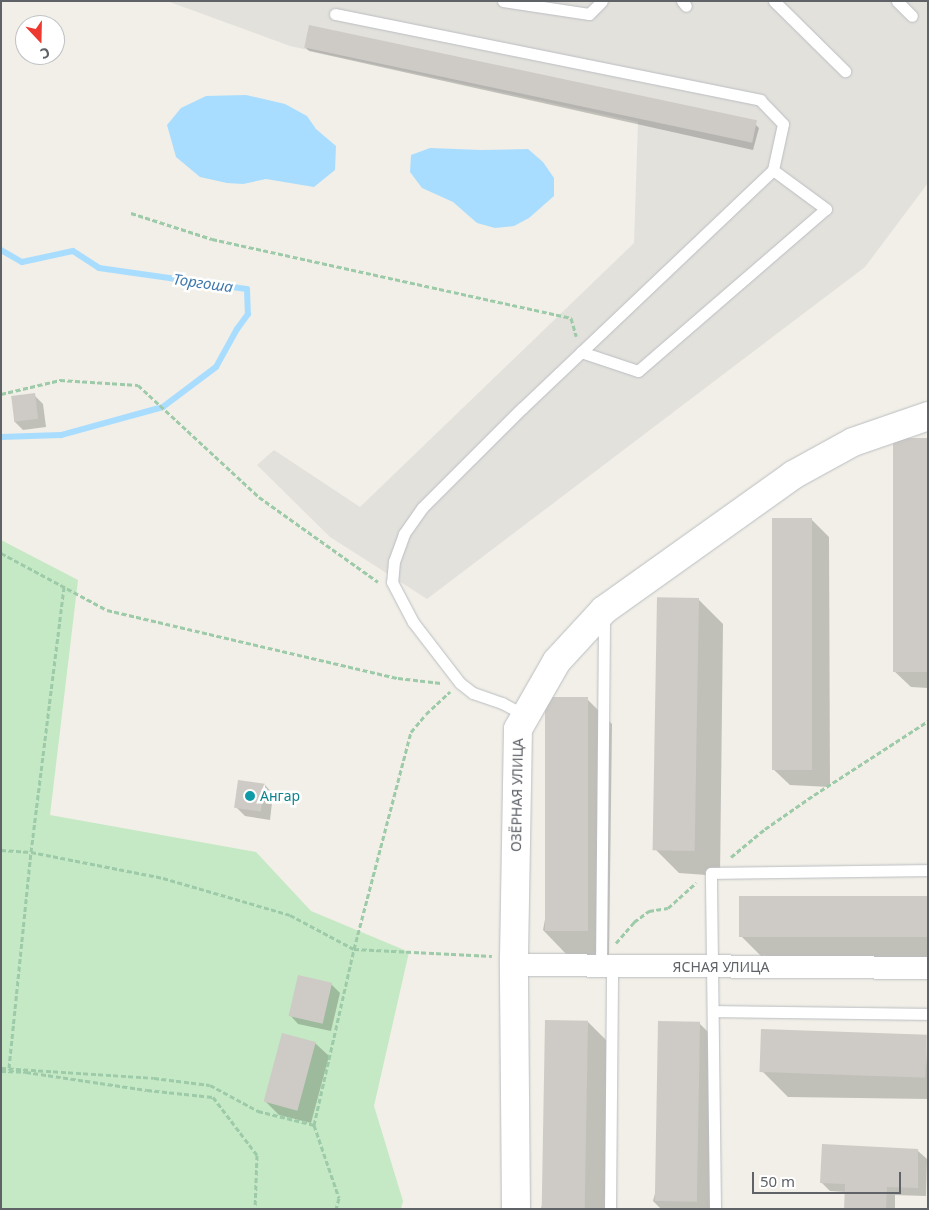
<!DOCTYPE html>
<html>
<head>
<meta charset="utf-8">
<style>
	body { margin:0 }
	#map { position:relative; width:929px; height:1210px; overflow:hidden; background:#f1efe7; font-family:"Noto Sans",sans-serif }
	div>[style] { position:absolute }
	.industrial>* { inset:0; background:#e3e1dc }
	.green>* { inset:0; background:#c5e9c4 }
	.water>* { inset:0; background:#a9ddff }
	.shadow>* { inset:0; background:#0003 }
	.stream>* { height:6px; margin:-3px; padding:0 3px; transform-origin:3px; border-radius:3px; background:#a9ddff }
	.building>* { inset:0; background:#cecbc6; transform-origin:0 0 }
	.path>* { height:3px; margin-top:-1.5px; transform-origin:0; background:repeating-linear-gradient(90deg,#9dcaa8 0 5px,transparent 0 7.5px) }
	.roads { filter:drop-shadow(0 0 1px #babdc1) drop-shadow(0 0 1px #babdc1) }
	.lane>* { height:11px; margin:-5.5px; padding:0 5.5px; transform-origin:5.5px; border-radius:5.5px; background:#fff }
	.street>* { height:22px; margin:-11px; padding:0 11px; transform-origin:11px; border-radius:11px; background:#fff }
	.secondary>* { height:28px; margin:-14px; padding:0 14px; transform-origin:14px; border-radius:14px; background:#fff }
	.dots>* { width:14px; height:14px; translate:-50% -50%; box-sizing:border-box; border:2px solid #fff; border-radius:50% }
	span { translate:-50% -50%; white-space:nowrap; text-align:center; line-height:1.15; -webkit-text-stroke:5px #fff; paint-order:stroke }
	.street-label { font-size:14px; color:#5f6368 }
	.culture-label { font-size:14px; color:#0d838f }
	.left { translate:0 -50%; text-align:left }
	.water-label { font-size:15px; color:#3f78ac; font-style:italic }
	.frame { position:absolute; inset:0; border:2px solid #5f6368; pointer-events:none }
	.north { position:absolute; left:15px; top:15px; width:50px; height:50px; box-sizing:border-box; background:#fff; border:1px solid #bfc1c3; border-radius:50%; rotate:159deg; font-size:14px; font-weight:700; line-height:20px; text-align:center; color:#5f6368 }
	.north::after { content:''; display:block; margin:auto; width:18px; height:22px; background:#ee3931; clip-path:polygon(50% 0,100% 100%,50% 72%,0 100%) }
	.scale { position:absolute; left:752px; top:1172px; width:149px; height:22px; box-sizing:border-box; border:2px solid #5f6368; border-top:0; padding-left:6px; font-size:15px; line-height:18px; white-space:nowrap; color:#5f6368; -webkit-text-stroke:4px #fff; paint-order:stroke }
</style>
</head>
<body>
<div id="map">
	<div class="industrial">
		<i style="clip-path:polygon(167px 1px,928px 1px,928px 183px,865px 267px,427px 599px,330px 537px,257px 465px,274px 450px,360px 507px,634px 243px,638px 122px,290px 46px)"></i>
	</div>
	<div class="green">
		<i style="clip-path:polygon(1px 540px,78px 580px,50px 815px,256px 852px,311px 911px,409px 952px,374px 1106px,403px 1201px,401px 1209px,1px 1209px)"></i>
	</div>
	<div class="water">
		<i style="clip-path:polygon(246px 95px,285px 104px,307px 116px,316px 129px,336px 146px,335px 170px,314px 187px,266px 179px,243px 184px,227px 183px,200px 177px,176px 157px,167px 125px,181px 108px,206px 96px)"></i>
		<i style="clip-path:polygon(430px 148px,481px 150px,528px 149px,543px 162px,554px 178px,554px 196px,529px 218px,514px 226px,495px 228px,477px 223px,453px 202px,422px 188px,410px 172px,411px 155px)"></i>
	</div>
	<div class="shadow">
		<i style="clip-path:polygon(305px 47px,755px 124px,759px 128px,753px 150px,309px 51px)"></i>
		<i style="clip-path:polygon(34px 395px,43px 404px,46px 427px,23px 430px,14px 421px)"></i>
		<i style="clip-path:polygon(928px 440px,928px 688px,911px 687px,893px 670px)"></i>
		<i style="clip-path:polygon(812px 520px,829px 537px,830px 787px,790px 785px,772px 768px)"></i>
		<i style="clip-path:polygon(698px 599px,723px 624px,720px 876px,679px 873px,654px 848px)"></i>
		<i style="clip-path:polygon(587px 699px,612px 724px,609px 956px,568px 956px,543px 930px)"></i>
		<i style="clip-path:polygon(265px 785px,273px 794px,270px 820px,245px 816px,236px 807px)"></i>
		<i style="clip-path:polygon(928px 898px,928px 971px,775px 970px,741px 936px)"></i>
		<i style="clip-path:polygon(331px 984px,340px 993px,331px 1031px,298px 1024px,290px 1015px)"></i>
		<i style="clip-path:polygon(588px 1022px,613px 1047px,608px 1209px,541px 1209px)"></i>
		<i style="clip-path:polygon(700px 1024px,717px 1041px,712px 1209px,661px 1209px,653px 1201px)"></i>
		<i style="clip-path:polygon(926px 1036px,928px 1099px,788px 1097px,763px 1072px)"></i>
		<i style="clip-path:polygon(315px 1043px,329px 1056px,311px 1123px,279px 1115px,265px 1101px)"></i>
		<i style="clip-path:polygon(918px 1151px,927px 1159px,926px 1196px,895px 1195px,895px 1209px,845px 1209px,846px 1192px,830px 1191px,821px 1182px)"></i>
	</div>
	<div class="stream">
		<i style="left:1px;top:250px;width:24px;rotate:30deg"></i>
		<i style="left:22px;top:262px;width:52px;rotate:-12.2deg"></i>
		<i style="left:73px;top:251px;width:31px;rotate:33deg"></i>
		<i style="left:99px;top:268px;width:149px;rotate:8.1deg"></i>
		<i style="left:247px;top:289px;width:25px;rotate:88deg"></i>
		<i style="left:248px;top:314px;width:19px;rotate:126deg"></i>
		<i style="left:237px;top:329px;width:43px;rotate:118.9deg"></i>
		<i style="left:216px;top:367px;width:66px;rotate:143deg"></i>
		<i style="left:163px;top:407px;width:106px;rotate:164.6deg"></i>
		<i style="left:61px;top:435px;width:60px;rotate:178.1deg"></i>
	</div>
	<div class="building">
		<i style="left:309px;top:25px;width:458px;height:23px;rotate:12deg"></i>
		<i style="left:35px;top:393px;width:26px;height:24px;rotate:83deg"></i>
		<i style="left:928px;top:438px;width:234px;height:35px;rotate:90deg"></i>
		<i style="left:812px;top:518px;width:252px;height:40px;rotate:90deg"></i>
		<i style="left:699px;top:598px;width:253px;height:42px;rotate:91deg"></i>
		<i style="left:545px;top:697px;width:43px;height:234px"></i>
		<i style="left:238px;top:780px;width:27px;height:28px;rotate:8deg"></i>
		<i style="left:739px;top:896px;width:189px;height:41px"></i>
		<i style="left:298px;top:975px;width:35px;height:42px;rotate:13deg"></i>
		<i style="left:545px;top:1020px;width:43px;height:189px;rotate:1deg"></i>
		<i style="left:658px;top:1021px;width:42px;height:180px;rotate:1deg"></i>
		<i style="left:761px;top:1029px;width:166px;height:43px;rotate:2deg"></i>
		<i style="left:282px;top:1033px;width:35px;height:71px;rotate:15deg"></i>
		<i style="clip-path:polygon(822px 1144px,918px 1149px,918px 1188px,887px 1187px,886px 1209px,844px 1209px,845px 1184px,820px 1183px)"></i>
	</div>
	<div class="path">
		<i style="left:131px;top:213px;width:85px;rotate:17.8deg"></i>
		<i style="left:212px;top:239px;width:368px;rotate:12.4deg"></i>
		<i style="left:571px;top:318px;width:19px;rotate:74deg"></i>
		<i style="left:1px;top:394px;width:61px;rotate:-13.3deg"></i>
		<i style="left:60px;top:380px;width:78px;rotate:3.7deg"></i>
		<i style="left:138px;top:385px;width:165px;rotate:42.8deg"></i>
		<i style="left:259px;top:497px;width:146px;rotate:35.5deg"></i>
		<i style="left:1px;top:553px;width:120px;rotate:28.3deg"></i>
		<i style="left:107px;top:610px;width:299px;rotate:13.2deg"></i>
		<i style="left:398px;top:678px;width:43px;rotate:6.6deg"></i>
		<i style="left:1px;top:850px;width:30px;rotate:4deg"></i>
		<i style="left:31px;top:852px;width:135px;rotate:11.1deg"></i>
		<i style="left:163px;top:878px;width:132px;rotate:16.2deg"></i>
		<i style="left:290px;top:915px;width:72px;rotate:28deg"></i>
		<i style="left:354px;top:949px;width:138px;rotate:2.9deg"></i>
		<i style="left:731px;top:857px;width:44px;rotate:-39.5deg"></i>
		<i style="left:765px;top:829px;width:60px;rotate:-34.8deg"></i>
		<i style="left:814px;top:795px;width:136px;rotate:-33deg"></i>
		<i style="left:616px;top:943px;width:28px;rotate:-49deg"></i>
		<i style="left:634px;top:922px;width:19px;rotate:-36deg"></i>
		<i style="left:649px;top:911px;width:19px;rotate:-9deg"></i>
		<i style="left:668px;top:908px;width:38px;rotate:-42deg"></i>
		<i style="left:1px;top:1068px;width:153px;rotate:3.7deg"></i>
		<i style="left:154px;top:1078px;width:56px;rotate:7.1deg"></i>
		<i style="left:210px;top:1085px;width:55px;rotate:28.4deg"></i>
		<i style="left:258px;top:1111px;width:58px;rotate:14deg"></i>
		<i style="left:314px;top:1125px;width:77px;rotate:71.1deg"></i>
		<i style="left:339px;top:1198px;width:11px;rotate:105deg"></i>
		<i style="left:9px;top:1068px;width:217px;rotate:-84.2deg"></i>
		<i style="left:31px;top:852px;width:267px;rotate:-82.9deg"></i>
		<i style="left:1px;top:1071px;width:25px;rotate:2deg"></i>
		<i style="left:26px;top:1072px;width:122px;rotate:8.5deg"></i>
		<i style="left:147px;top:1090px;width:66px;rotate:6.1deg"></i>
		<i style="left:213px;top:1097px;width:73px;rotate:52.8deg"></i>
		<i style="left:257px;top:1155px;width:54px;rotate:92.1deg"></i>
		<i style="left:314px;top:1125px;width:180px;rotate:-77.2deg"></i>
		<i style="left:354px;top:949px;width:224px;rotate:-75.3deg"></i>
		<i style="left:411px;top:732px;width:23px;rotate:-50deg"></i>
		<i style="left:426px;top:714px;width:33px;rotate:-43deg"></i>
	</div>
	<div class="roads">
		<div class="lane">
			<i style="left:503px;top:1px;width:87px;rotate:8.6deg"></i>
			<i style="left:589px;top:14px;width:18px;rotate:-45deg"></i>
			<i style="left:682px;top:1px;width:6px;rotate:51deg"></i>
			<i style="left:774px;top:1px;width:100px;rotate:44.6deg"></i>
			<i style="left:897px;top:1px;width:21px;rotate:45deg"></i>
			<i style="left:335px;top:14px;width:434px;rotate:11.4deg"></i>
			<i style="left:760px;top:100px;width:33px;rotate:46deg"></i>
			<i style="left:783px;top:124px;width:47px;rotate:102.3deg"></i>
			<i style="left:773px;top:170px;width:346px;rotate:136.5deg"></i>
			<i style="left:522px;top:408px;width:141px;rotate:135deg"></i>
			<i style="left:422px;top:508px;width:32px;rotate:125deg"></i>
			<i style="left:404px;top:534px;width:29px;rotate:110deg"></i>
			<i style="left:394px;top:561px;width:21px;rotate:95deg"></i>
			<i style="left:392px;top:582px;width:45px;rotate:62.3deg"></i>
			<i style="left:413px;top:622px;width:77px;rotate:52.4deg"></i>
			<i style="left:460px;top:683px;width:16px;rotate:38deg"></i>
			<i style="left:473px;top:693px;width:31px;rotate:19deg"></i>
			<i style="left:502px;top:703px;width:26px;rotate:28deg"></i>
			<i style="left:581px;top:352px;width:60px;rotate:18.4deg"></i>
			<i style="left:638px;top:371px;width:248px;rotate:-40.8deg"></i>
			<i style="left:826px;top:209px;width:66px;rotate:-143.7deg"></i>
			<i style="left:601px;top:966px;width:350px;rotate:-89.5deg"></i>
			<i style="left:713px;top:1011px;width:215px;rotate:0.8deg"></i>
			<i style="left:610px;top:1209px;width:243px;rotate:-89.5deg"></i>
			<i style="left:715px;top:1209px;width:336px;rotate:-90.7deg"></i>
			<i style="left:711px;top:873px;width:217px;rotate:-0.8deg"></i>
		</div>
		<div class="street">
			<i style="left:515px;top:965px;width:413px;rotate:0.4deg"></i>
		</div>
		<div class="secondary">
			<i style="left:516px;top:1209px;width:252px;rotate:-90.5deg"></i>
			<i style="left:514px;top:957px;width:228px;rotate:-89deg"></i>
			<i style="left:518px;top:729px;width:78px;rotate:-60.2deg"></i>
			<i style="left:557px;top:661px;width:69px;rotate:-47.3deg"></i>
			<i style="left:604px;top:610px;width:232px;rotate:-35.5deg"></i>
			<i style="left:793px;top:475px;width:68px;rotate:-28.8deg"></i>
			<i style="left:853px;top:442px;width:79px;rotate:-19.1deg"></i>
		</div>
	</div>
	<div class="dots">
		<i style="left:250px;top:796px;background:#0f9aa8"></i>
	</div>
	<div class="street-label">
		<span style="left:517px;top:795px;rotate:-89deg">ОЗЁРНАЯ УЛИЦА</span>
		<span style="left:721px;top:967px">ЯСНАЯ УЛИЦА</span>
	</div>
	<div class="culture-label">
		<span class="left" style="left:260px;top:796px">Ангар</span>
	</div>
	<div class="water-label">
		<span style="left:203px;top:283px;rotate:8deg">Торгоша</span>
	</div>
	<div class="frame"></div>
	<div class="north">С</div>
	<div class="scale">50 m</div>
</div>
</body>
</html>
